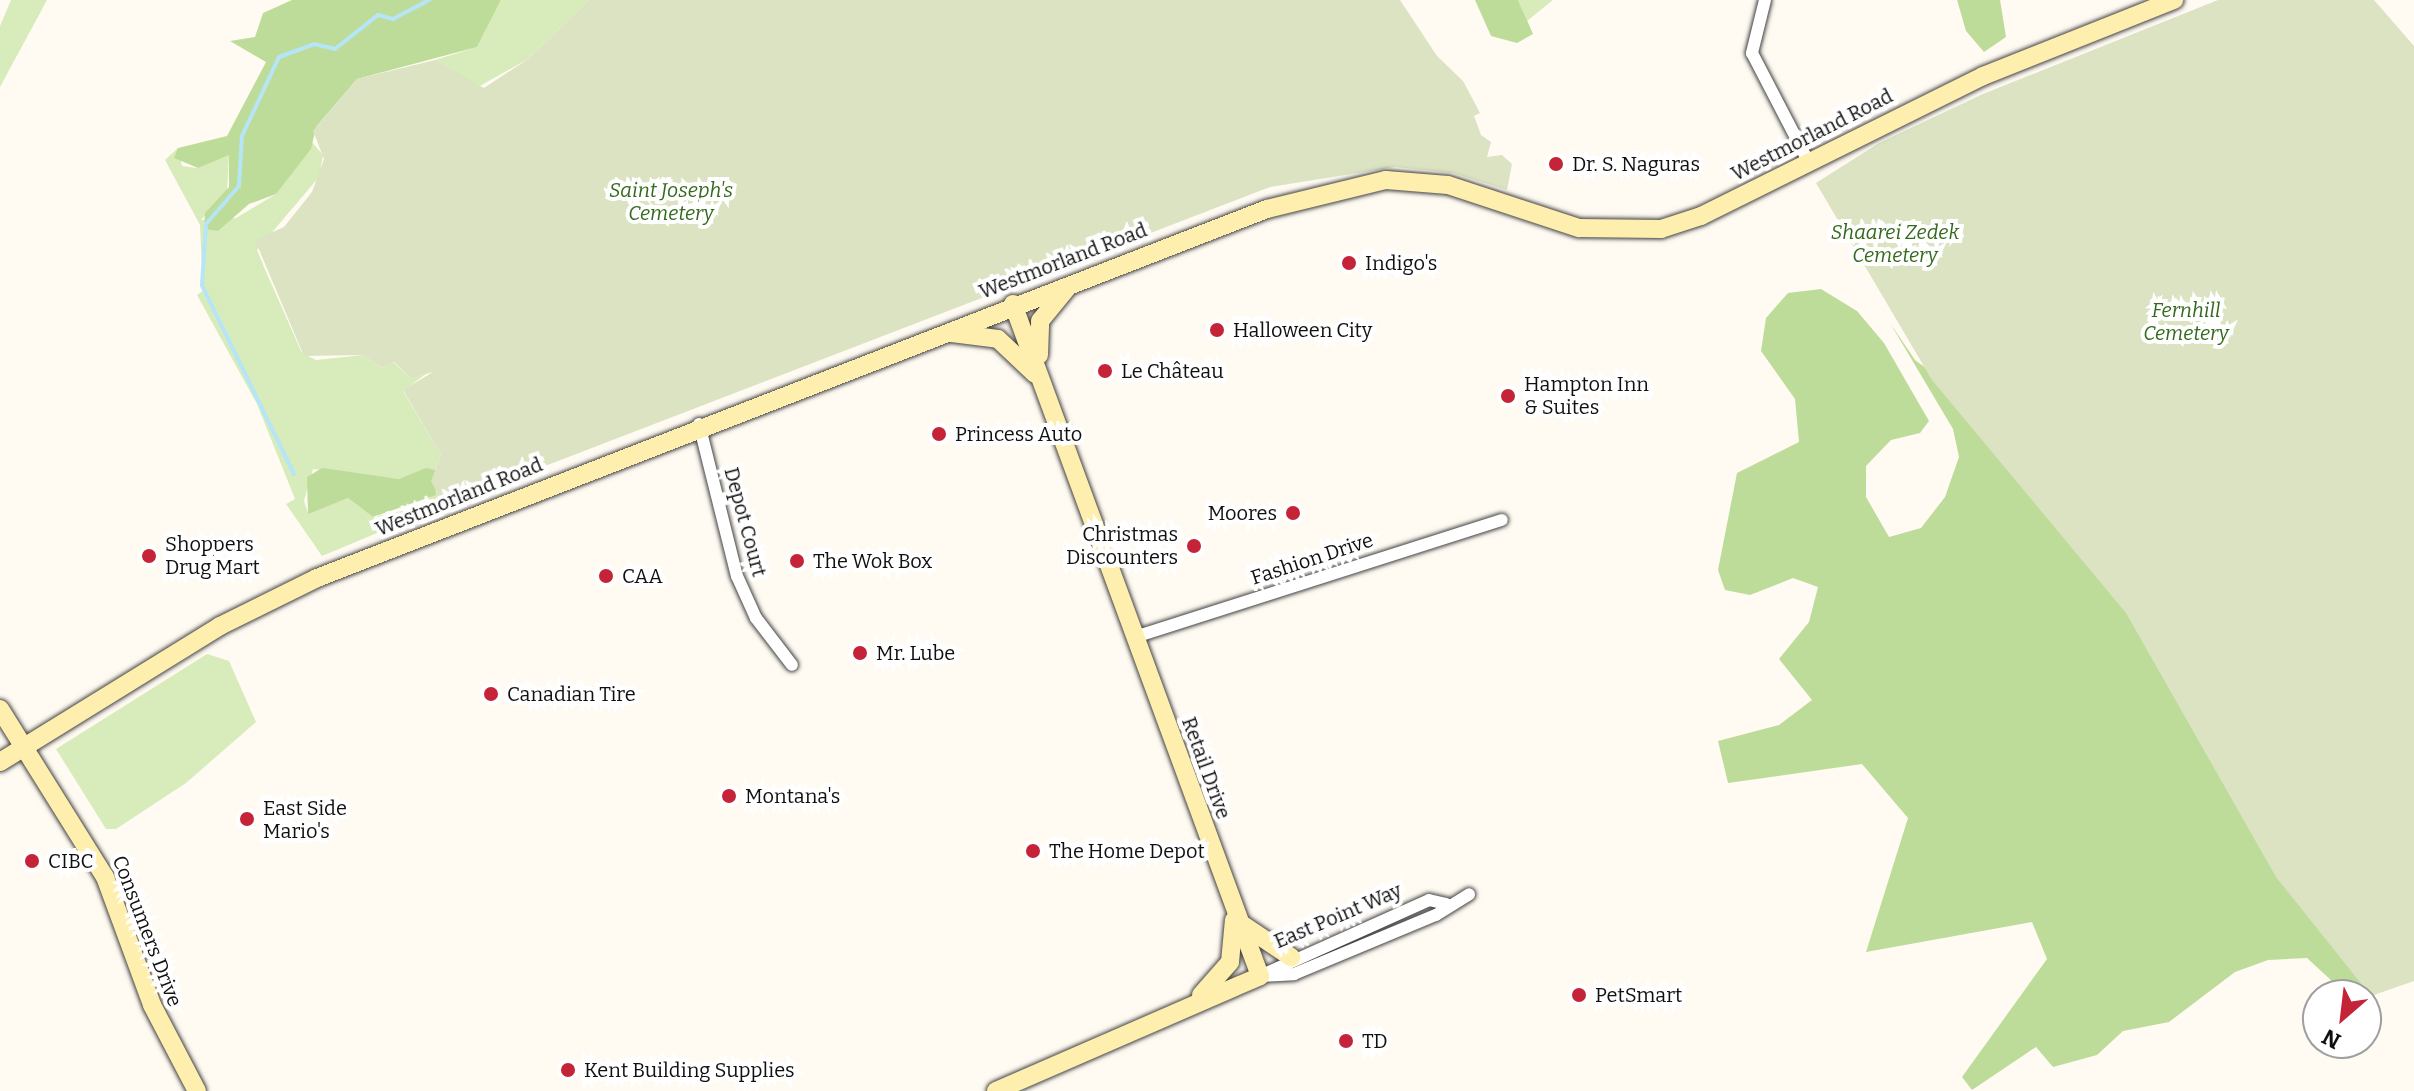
<!DOCTYPE html>
<html>
<head>
<meta charset="utf-8">
<style>
	body { margin:0 }
	#map { position:relative; width:2414px; height:1091px; overflow:hidden; background:#fffbf3; font-family:Bitter,serif }
	div>[style] { position:absolute }
	.green>* { inset:0; background:#d8ebba }
	.forest>* { inset:0; background:#bddc99 }
	.cemetery>* { inset:0; background:#dbe3c2 }
	.stream>* { height:4px; margin:-2px; padding:0 2px; transform-origin:2px; border-radius:2px; background:#b6e5f8 }
	.roads { filter:drop-shadow(0 0 2px #434343) drop-shadow(0 0 2px #434343) }
	.street>* { height:12px; margin:-6px; padding:0 6px; transform-origin:6px; border-radius:6px; background:#fff }
	.secondary>* { height:18px; margin:-9px; padding:0 9px; transform-origin:9px; border-radius:9px; background:#ffefae }
	.dots>* { width:22px; height:22px; translate:-50% -50%; box-sizing:border-box; border:4px solid #fff; border-radius:50% }
	span { translate:-50% -50%; white-space:nowrap; text-align:center; line-height:1.15; -webkit-text-stroke:8px #fff; paint-order:stroke }
	.street-label { font-size:20px; color:#101010 }
	.poi-label { font-size:20px; color:#101010 }
	.left { translate:0 -50%; text-align:left }
	.right { translate:-100% -50%; text-align:right }
	.park-label { font-size:20px; color:#346a1d; font-style:italic }
	.north { position:absolute; left:2302px; top:979px; width:80px; height:80px; box-sizing:border-box; background:#fff; border:2px solid #9f9f9f; border-radius:50%; rotate:208deg; font-size:22px; font-weight:700; line-height:32px; text-align:center; color:#101010 }
	.north::after { content:''; display:block; margin:auto; width:28px; height:36px; background:#c42338; clip-path:polygon(50% 0,100% 100%,50% 72%,0 100%) }
</style>
</head>
<body>
<div id="map">
	<div class="green">
		<i style="clip-path:polygon(11px 0,47px 0,0 87px,0 26px)"></i>
		<i style="clip-path:polygon(501px 0,589px 0,528px 59px,478px 87px,435px 60px,477px 47px)"></i>
		<i style="clip-path:polygon(1518px 0,1553px 0,1527px 21px)"></i>
		<i style="clip-path:polygon(312px 142px,323px 155px,319px 177px,257px 250px,267px 274px,302px 353px,316px 360px,363px 355px,382px 368px,393px 362px,411px 378px,431px 370px,403px 391px,441px 455px,435px 470px,399px 479px,313px 469px,304px 501px,308px 513px,348px 498px,373px 517px,417px 508px,437px 491px,444px 505px,322px 556px,286px 504px,295px 499px,257px 404px,197px 295px,203px 291px,200px 225px,165px 160px,178px 148px,182px 166px,197px 168px,229px 154px,227px 193px,201px 220px,236px 218px,276px 194px)"></i>
		<i style="clip-path:polygon(207px 654px,229px 661px,256px 722px,186px 783px,116px 829px,106px 829px,56px 749px)"></i>
	</div>
	<div class="forest">
		<i style="clip-path:polygon(292px 0,501px 0,477px 47px,357px 79px,316px 127px,311px 149px,276px 194px,249px 204px,218px 231px,204px 229px,205px 213px,229px 187px,229px 155px,198px 168px,174px 158px,178px 148px,227px 136px,266px 62px,230px 41px,255px 37px,263px 13px)"></i>
		<i style="clip-path:polygon(1475px 0,1518px 0,1533px 34px,1517px 43px,1491px 36px)"></i>
		<i style="clip-path:polygon(1957px 0,2000px 0,2006px 37px,1984px 52px,1966px 31px)"></i>
		<i style="clip-path:polygon(1821px 289px,1857px 311px,1884px 343px,1929px 421px,1920px 433px,1891px 440px,1866px 466px,1866px 497px,1889px 537px,1921px 528px,1945px 497px,1959px 457px,1953px 429px,1890px 323px,1915px 360px,2414px 729px,2414px 765px,2360px 961px,2361px 995px,2347px 995px,2307px 958px,2268px 960px,2235px 972px,2169px 1022px,2123px 1031px,2097px 1055px,2053px 1067px,2036px 1047px,1972px 1090px,1962px 1077px,2047px 959px,2032px 922px,1866px 952px,1908px 818px,1862px 764px,1728px 783px,1718px 741px,1779px 725px,1812px 700px,1779px 659px,1809px 622px,1818px 587px,1793px 578px,1750px 595px,1725px 590px,1718px 570px,1737px 473px,1799px 442px,1795px 399px,1761px 351px,1766px 318px,1788px 293px)"></i>
		<i style="clip-path:polygon(322px 468px,399px 479px,426px 468px,435px 470px,436px 495px,373px 517px,348px 498px,308px 514px,307px 477px)"></i>
	</div>
	<div class="cemetery">
		<i style="clip-path:polygon(589px 0,1400px 0,1437px 56px,1463px 81px,1480px 113px,1474px 116px,1481px 135px,1491px 142px,1487px 157px,1502px 155px,1512px 164px,1507px 190px,1453px 173px,1395px 167px,1270px 187px,444px 505px,431px 481px,441px 455px,403px 390px,433px 372px,411px 378px,394px 362px,382px 368px,363px 355px,304px 356px,255px 240px,284px 227px,312px 192px,324px 159px,313px 131px,357px 79px,435px 60px,484px 88px,528px 59px)"></i>
		<i style="clip-path:polygon(2218px 0,2374px 0,2414px 46px,2414px 981px,2371px 996px,2276px 877px,2126px 613px,1932px 380px,1816px 183px,1879px 143px,1983px 94px)"></i>
	</div>
	<div class="stream">
		<i style="left:294px;top:474px;width:210px;rotate:-116deg"></i>
		<i style="left:202px;top:285px;width:61px;rotate:-86.2deg"></i>
		<i style="left:206px;top:224px;width:50px;rotate:-49deg"></i>
		<i style="left:239px;top:186px;width:50px;rotate:-86.6deg"></i>
		<i style="left:242px;top:136px;width:87px;rotate:-64.9deg"></i>
		<i style="left:279px;top:57px;width:37px;rotate:-20deg"></i>
		<i style="left:314px;top:44px;width:22px;rotate:13deg"></i>
		<i style="left:335px;top:49px;width:55px;rotate:-38.3deg"></i>
		<i style="left:378px;top:15px;width:16px;rotate:15deg"></i>
		<i style="left:393px;top:19px;width:41px;rotate:-27.8deg"></i>
	</div>
	<div class="roads">
		<div class="street">
			<i style="left:1765px;top:0;width:55px;rotate:103.8deg"></i>
			<i style="left:1752px;top:53px;width:124px;rotate:62.6deg"></i>
			<i style="left:699px;top:424px;width:157px;rotate:76deg"></i>
			<i style="left:737px;top:576px;width:46px;rotate:65.7deg"></i>
			<i style="left:756px;top:618px;width:59px;rotate:52.5deg"></i>
			<i style="left:1135px;top:637px;width:385px;rotate:-17.7deg"></i>
			<i style="left:1260px;top:976px;width:34px;rotate:-3deg"></i>
			<i style="left:1294px;top:974px;width:154px;rotate:-22.6deg"></i>
			<i style="left:1436px;top:915px;width:39px;rotate:-32deg"></i>
			<i style="left:1260px;top:976px;width:185px;rotate:-24.2deg"></i>
			<i style="left:1429px;top:900px;width:18px;rotate:13deg"></i>
		</div>
		<div class="secondary">
			<i style="left:952px;top:333px;width:46px;rotate:7.4deg"></i>
			<i style="left:998px;top:339px;width:51px;rotate:43.4deg"></i>
			<i style="left:1039px;top:355px;width:34px;rotate:-88deg"></i>
			<i style="left:1040px;top:321px;width:43px;rotate:-50.7deg"></i>
			<i style="left:0;top:709px;width:198px;rotate:58deg"></i>
			<i style="left:105px;top:877px;width:136px;rotate:69.8deg"></i>
			<i style="left:152px;top:1005px;width:97px;rotate:62.4deg"></i>
			<i style="left:0;top:762px;width:259px;rotate:-31.7deg"></i>
			<i style="left:220px;top:626px;width:108px;rotate:-26.3deg"></i>
			<i style="left:317px;top:578px;width:1019px;rotate:-21.23deg"></i>
			<i style="left:1267px;top:209px;width:122px;rotate:-13.7deg"></i>
			<i style="left:1386px;top:180px;width:62px;rotate:4.6deg"></i>
			<i style="left:1448px;top:185px;width:138px;rotate:18.2deg"></i>
			<i style="left:1579px;top:228px;width:82px;rotate:0.7deg"></i>
			<i style="left:1661px;top:229px;width:42px;rotate:-18deg"></i>
			<i style="left:1701px;top:216px;width:315px;rotate:-26.4deg"></i>
			<i style="left:1983px;top:76px;width:206px;rotate:-21.7deg"></i>
			<i style="left:1243px;top:925px;width:58px;rotate:33.7deg"></i>
			<i style="left:1201px;top:995px;width:44px;rotate:-48.7deg"></i>
			<i style="left:1230px;top:962px;width:42px;rotate:-84.6deg"></i>
			<i style="left:996px;top:1091px;width:288px;rotate:-23.5deg"></i>
			<i style="left:1260px;top:976px;width:716px;rotate:-110.18deg"></i>
		</div>
	</div>
	<div class="dots">
		<i style="left:1556px;top:164px;background:#c42338"></i>
		<i style="left:1349px;top:263px;background:#c42338"></i>
		<i style="left:1217px;top:330px;background:#c42338"></i>
		<i style="left:1105px;top:371px;background:#c42338"></i>
		<i style="left:1508px;top:396px;background:#c42338"></i>
		<i style="left:939px;top:434px;background:#c42338"></i>
		<i style="left:1293px;top:513px;background:#c42338"></i>
		<i style="left:1194px;top:546px;background:#c42338"></i>
		<i style="left:149px;top:556px;background:#c42338"></i>
		<i style="left:797px;top:561px;background:#c42338"></i>
		<i style="left:606px;top:576px;background:#c42338"></i>
		<i style="left:860px;top:653px;background:#c42338"></i>
		<i style="left:491px;top:694px;background:#c42338"></i>
		<i style="left:729px;top:796px;background:#c42338"></i>
		<i style="left:247px;top:819px;background:#c42338"></i>
		<i style="left:1033px;top:851px;background:#c42338"></i>
		<i style="left:32px;top:861px;background:#c42338"></i>
		<i style="left:1579px;top:995px;background:#c42338"></i>
		<i style="left:1346px;top:1041px;background:#c42338"></i>
		<i style="left:568px;top:1070px;background:#c42338"></i>
	</div>
	<div class="street-label">
		<span style="left:1812px;top:135px;rotate:-27deg">Westmorland Road</span>
		<span style="left:1063px;top:261px;rotate:-21deg">Westmorland Road</span>
		<span style="left:459px;top:497px;rotate:-22deg">Westmorland Road</span>
		<span style="left:745px;top:522px;rotate:75deg">Depot Court</span>
		<span style="left:1312px;top:559px;rotate:-18deg">Fashion Drive</span>
		<span style="left:1206px;top:768px;rotate:70deg">Retail Drive</span>
		<span style="left:1338px;top:916px;rotate:-23deg">East Point Way</span>
		<span style="left:147px;top:931px;rotate:69deg">Consumers Drive</span>
	</div>
	<div class="poi-label">
		<span class="left" style="left:1572px;top:164px">Dr. S. Naguras</span>
		<span class="left" style="left:1365px;top:263px">Indigo's</span>
		<span class="left" style="left:1233px;top:330px">Halloween City</span>
		<span class="left" style="left:1121px;top:371px">Le Château</span>
		<span class="left" style="left:1524px;top:396px">Hampton Inn<br>&amp; Suites</span>
		<span class="left" style="left:955px;top:434px">Princess Auto</span>
		<span class="right" style="left:1277px;top:513px">Moores</span>
		<span class="right" style="left:1178px;top:546px">Christmas<br>Discounters</span>
		<span class="left" style="left:165px;top:556px">Shoppers<br>Drug Mart</span>
		<span class="left" style="left:813px;top:561px">The Wok Box</span>
		<span class="left" style="left:622px;top:576px">CAA</span>
		<span class="left" style="left:876px;top:653px">Mr. Lube</span>
		<span class="left" style="left:507px;top:694px">Canadian Tire</span>
		<span class="left" style="left:745px;top:796px">Montana's</span>
		<span class="left" style="left:263px;top:820px">East Side<br>Mario's</span>
		<span class="left" style="left:1049px;top:851px">The Home Depot</span>
		<span class="left" style="left:48px;top:861px">CIBC</span>
		<span class="left" style="left:1595px;top:995px">PetSmart</span>
		<span class="left" style="left:1362px;top:1041px">TD</span>
		<span class="left" style="left:584px;top:1070px">Kent Building Supplies</span>
	</div>
	<div class="park-label">
		<span style="left:671px;top:202px">Saint Joseph's<br>Cemetery</span>
		<span style="left:1895px;top:244px">Shaarei Zedek<br>Cemetery</span>
		<span style="left:2186px;top:322px">Fernhill<br>Cemetery</span>
	</div>
	<div class="north">N</div>
</div>
</body>
</html>
